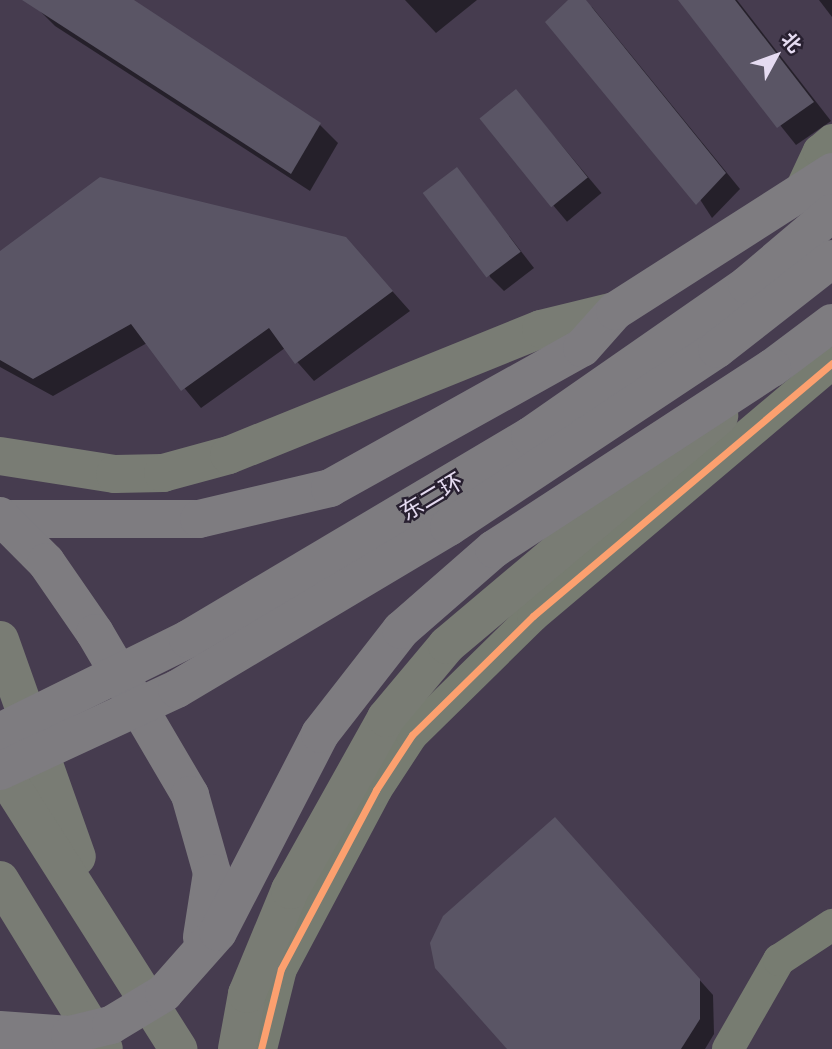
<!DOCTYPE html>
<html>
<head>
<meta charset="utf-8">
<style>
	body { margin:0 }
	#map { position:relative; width:832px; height:1049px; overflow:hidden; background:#463c4f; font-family:"Exo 2","Noto Sans SC",sans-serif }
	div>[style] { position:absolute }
	.shadow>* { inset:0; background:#0007; transform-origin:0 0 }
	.building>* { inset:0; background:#5a5565; transform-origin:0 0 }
	.minor>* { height:32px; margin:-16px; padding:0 16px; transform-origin:16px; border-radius:16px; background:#777c71 }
	.major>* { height:38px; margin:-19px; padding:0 19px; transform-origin:19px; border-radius:19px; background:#797c74 }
	.highway>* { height:38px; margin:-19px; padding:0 19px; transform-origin:19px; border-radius:19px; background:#7e7c80 }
	.highway-bridge>* { height:38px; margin:-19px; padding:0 19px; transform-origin:19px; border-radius:19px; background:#7e7c80 }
	.cycleway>* { height:7px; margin:-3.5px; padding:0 3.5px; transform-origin:3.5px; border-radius:3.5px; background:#fca06f }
	span { translate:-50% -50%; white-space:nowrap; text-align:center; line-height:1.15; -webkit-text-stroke:5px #282030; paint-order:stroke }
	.street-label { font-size:23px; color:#e5dbf1 }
	.north { position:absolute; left:741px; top:21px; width:70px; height:70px; -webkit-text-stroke:5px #282030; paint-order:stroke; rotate:49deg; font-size:19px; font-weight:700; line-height:28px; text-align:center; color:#e5dbf1 }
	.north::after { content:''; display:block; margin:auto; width:24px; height:32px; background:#e5dbf1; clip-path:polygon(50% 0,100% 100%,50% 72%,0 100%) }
</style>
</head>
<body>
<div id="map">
	<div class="shadow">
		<i style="clip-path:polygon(41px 0,130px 0,320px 125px,338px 143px,310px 191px,55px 26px,37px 8px)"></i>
		<i style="clip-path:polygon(405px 0,477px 0,436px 33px)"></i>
		<i style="clip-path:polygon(571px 0,592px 7px,740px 189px,712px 218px)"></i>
		<i style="clip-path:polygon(680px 0,737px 0,831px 121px,796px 145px)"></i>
		<i style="clip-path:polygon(819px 0,832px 0,832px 17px)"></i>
		<i style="left:516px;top:91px;width:133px;height:45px;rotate:50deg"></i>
		<i style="clip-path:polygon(457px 169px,534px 268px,504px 291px,490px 277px)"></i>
		<i style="clip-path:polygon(345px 238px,410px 311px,314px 381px,285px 348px,201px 408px,147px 343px,53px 396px,0 367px,0 253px)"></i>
		<i style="clip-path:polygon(569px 834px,713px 995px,714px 1034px,705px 1049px,510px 1049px)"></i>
	</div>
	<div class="building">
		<i style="clip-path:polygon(22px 0,134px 0,321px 123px,291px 174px)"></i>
		<i style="clip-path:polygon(568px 0,586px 0,726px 173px,696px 205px,545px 22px)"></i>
		<i style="clip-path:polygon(678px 0,735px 0,814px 102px,777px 128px)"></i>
		<i style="left:516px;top:89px;width:114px;height:47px;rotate:51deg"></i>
		<i style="left:457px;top:167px;width:106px;height:43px;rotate:53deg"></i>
		<i style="clip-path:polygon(100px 177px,346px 237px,393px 291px,295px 364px,269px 328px,181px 391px,131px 324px,33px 379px,0 360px,0 251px)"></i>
		<i style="clip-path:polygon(555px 817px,700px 979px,700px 1019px,681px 1049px,507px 1049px,435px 968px,430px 943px,443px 916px)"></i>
	</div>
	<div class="minor">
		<i style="left:802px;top:187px;width:40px;rotate:-65deg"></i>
		<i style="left:819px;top:151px;width:17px;rotate:-40deg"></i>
		<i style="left:261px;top:1049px;width:82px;rotate:-76deg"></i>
		<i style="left:281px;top:969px;width:203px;rotate:-62deg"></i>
		<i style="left:376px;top:790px;width:66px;rotate:-56.8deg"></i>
		<i style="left:412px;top:735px;width:170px;rotate:-44.5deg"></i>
		<i style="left:533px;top:616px;width:392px;rotate:-40.2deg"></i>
		<i style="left:728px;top:1049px;width:103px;rotate:-60.2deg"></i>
		<i style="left:779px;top:960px;width:64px;rotate:-33.4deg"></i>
	</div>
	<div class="major">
		<i style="left:0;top:456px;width:116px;rotate:8.9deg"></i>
		<i style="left:115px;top:474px;width:48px;rotate:-1.2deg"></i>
		<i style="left:163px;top:473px;width:68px;rotate:-15.3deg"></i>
		<i style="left:229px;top:455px;width:336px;rotate:-22deg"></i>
		<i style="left:541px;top:329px;width:76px;rotate:-13.7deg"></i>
		<i style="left:0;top:640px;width:230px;rotate:70.5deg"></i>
		<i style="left:0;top:768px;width:333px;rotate:57.6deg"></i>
		<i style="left:0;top:880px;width:198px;rotate:58.4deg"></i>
		<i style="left:237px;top:1049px;width:56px;rotate:-79.7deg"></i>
		<i style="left:247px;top:994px;width:113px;rotate:-67.5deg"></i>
		<i style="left:290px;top:890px;width:197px;rotate:-60.8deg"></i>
		<i style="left:386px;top:718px;width:95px;rotate:-50.1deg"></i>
		<i style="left:447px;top:645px;width:356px;rotate:-40.1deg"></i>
	</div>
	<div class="highway">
		<i style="left:772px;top:368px;width:75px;rotate:-36.9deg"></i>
		<i style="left:0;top:519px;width:199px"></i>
		<i style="left:199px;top:519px;width:135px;rotate:-13.3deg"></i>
		<i style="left:330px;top:488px;width:288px;rotate:-29.1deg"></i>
		<i style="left:582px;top:348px;width:50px;rotate:-48.3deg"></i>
		<i style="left:615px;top:311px;width:258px;rotate:-32.6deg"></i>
	</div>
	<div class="highway-bridge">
		<i style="left:0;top:516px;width:65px;rotate:45deg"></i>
		<i style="left:46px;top:562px;width:86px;rotate:55.4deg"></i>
		<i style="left:95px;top:633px;width:188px;rotate:59.6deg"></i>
		<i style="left:190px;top:795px;width:81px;rotate:74.2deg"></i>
		<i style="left:212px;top:873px;width:65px;rotate:98.9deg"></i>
		<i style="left:0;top:732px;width:210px;rotate:-26.3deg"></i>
		<i style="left:188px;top:639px;width:398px;rotate:-30.7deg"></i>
		<i style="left:530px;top:436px;width:264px;rotate:-34.8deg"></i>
		<i style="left:747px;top:285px;width:111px;rotate:-40.3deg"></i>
		<i style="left:0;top:771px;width:195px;rotate:-24.9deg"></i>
		<i style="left:177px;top:689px;width:317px;rotate:-30.8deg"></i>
		<i style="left:449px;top:527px;width:322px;rotate:-33.6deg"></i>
		<i style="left:717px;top:349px;width:146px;rotate:-38deg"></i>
		<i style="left:0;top:1030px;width:70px;rotate:4.1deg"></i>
		<i style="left:70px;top:1035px;width:42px;rotate:-13.7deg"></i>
		<i style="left:111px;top:1025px;width:62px;rotate:-31.1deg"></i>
		<i style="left:164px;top:993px;width:81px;rotate:-48.5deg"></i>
		<i style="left:218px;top:932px;width:223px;rotate:-62.7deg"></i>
		<i style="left:320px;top:734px;width:132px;rotate:-52.1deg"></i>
		<i style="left:401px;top:630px;width:123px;rotate:-41.1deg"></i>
		<i style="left:494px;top:549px;width:332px;rotate:-33.1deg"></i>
	</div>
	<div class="cycleway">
		<i style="left:261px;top:1049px;width:82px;rotate:-76deg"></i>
		<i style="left:281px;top:969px;width:203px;rotate:-62deg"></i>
		<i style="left:376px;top:790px;width:66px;rotate:-56.8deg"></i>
		<i style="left:412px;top:735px;width:170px;rotate:-44.5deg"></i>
		<i style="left:533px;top:616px;width:392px;rotate:-40.2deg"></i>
	</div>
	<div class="street-label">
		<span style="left:431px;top:496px;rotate:-31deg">东二环</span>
	</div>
	<div class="north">北</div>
</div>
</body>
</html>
